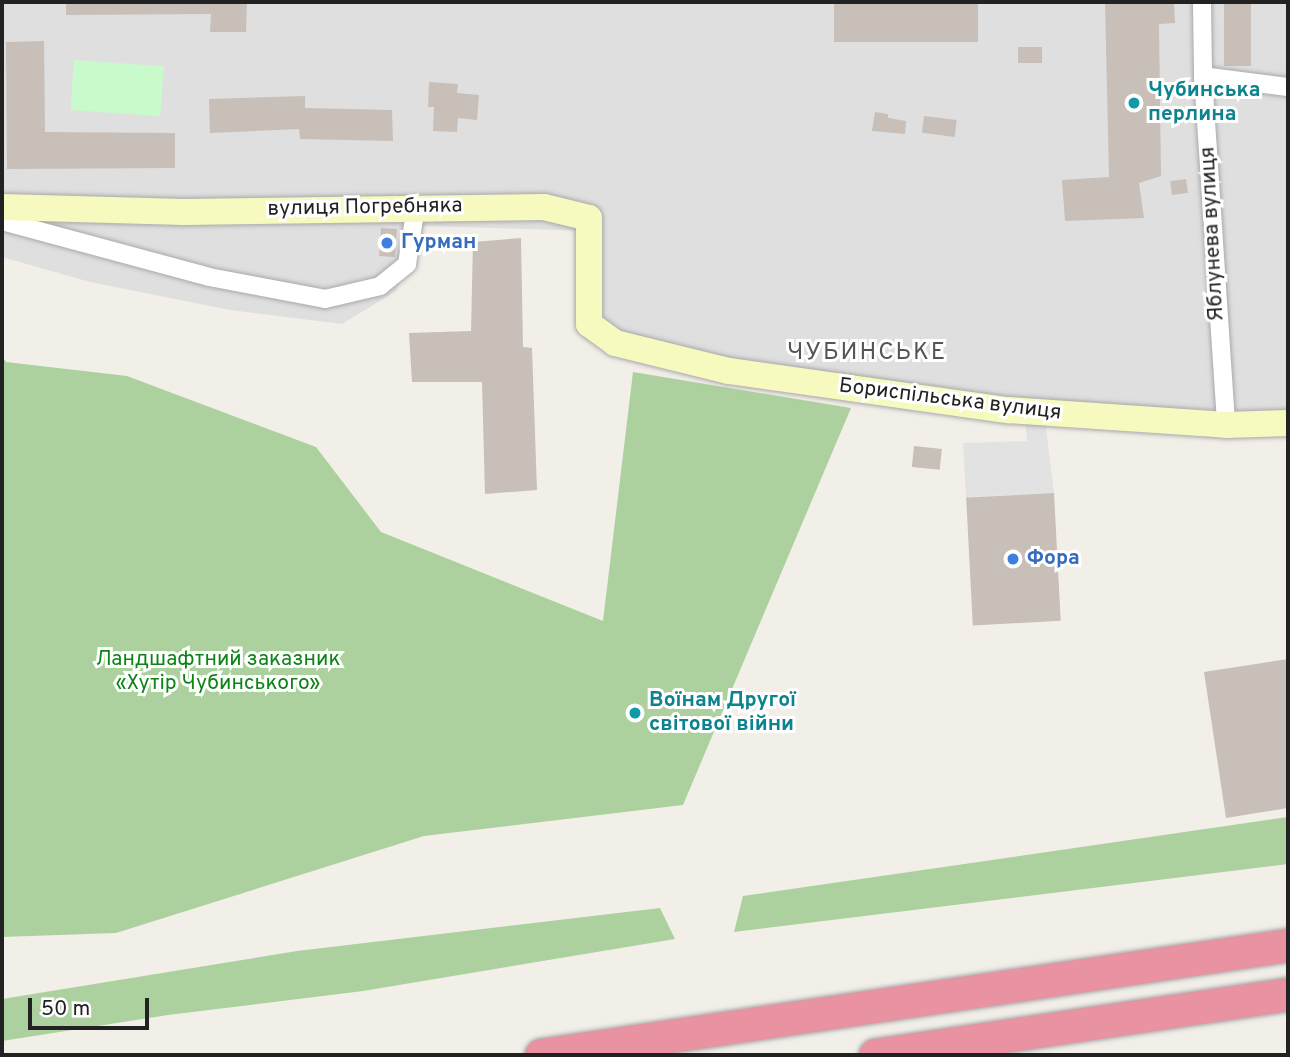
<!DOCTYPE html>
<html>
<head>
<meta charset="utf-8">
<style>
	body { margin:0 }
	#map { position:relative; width:1290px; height:1057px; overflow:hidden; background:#f2efe9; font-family:Overpass,sans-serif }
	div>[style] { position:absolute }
	.residential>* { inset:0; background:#e0dfdf }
	.forest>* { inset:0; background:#add19e }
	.park>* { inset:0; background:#c8facc; transform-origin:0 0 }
	.parking>* { inset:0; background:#e2e2e2 }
	.building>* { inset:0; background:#c7bfb8; transform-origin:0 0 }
	.roads { filter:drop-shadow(0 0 2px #a9a9a9) drop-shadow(0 0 2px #a9a9a9) }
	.street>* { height:18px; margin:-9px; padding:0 9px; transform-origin:9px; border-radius:9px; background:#fff }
	.secondary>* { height:26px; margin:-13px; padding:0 13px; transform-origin:13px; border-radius:13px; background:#f7fabf }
	.highway>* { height:33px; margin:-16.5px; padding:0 16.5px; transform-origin:16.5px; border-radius:16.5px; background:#e892a2 }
	.dots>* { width:19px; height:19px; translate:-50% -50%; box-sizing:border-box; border:4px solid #fff; border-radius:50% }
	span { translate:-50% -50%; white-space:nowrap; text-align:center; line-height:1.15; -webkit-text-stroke:6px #fff; paint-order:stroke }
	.culture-label { font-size:21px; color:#0d838f; font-weight:700 }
	.left { translate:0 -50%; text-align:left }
	.street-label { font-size:21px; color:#222 }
	.shop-label { font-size:21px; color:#366cbe; font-weight:700 }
	.park-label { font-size:21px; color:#0c8416 }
	.quarter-label { font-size:24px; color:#555; letter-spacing:2px }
	.frame { position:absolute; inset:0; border:4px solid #222; pointer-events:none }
	.scale { position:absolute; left:28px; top:998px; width:121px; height:32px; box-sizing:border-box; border:4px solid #222; border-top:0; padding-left:9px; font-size:21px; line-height:24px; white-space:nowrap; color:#222; -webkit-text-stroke:5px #fff; paint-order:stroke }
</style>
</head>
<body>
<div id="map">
	<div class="residential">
		<i style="clip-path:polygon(2px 2px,1288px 2px,1288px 423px,1232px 425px,603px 350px,596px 231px,423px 226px,396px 291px,342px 324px,230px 310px,90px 282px,2px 257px)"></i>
	</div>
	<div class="forest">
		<i style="clip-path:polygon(2px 356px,6px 362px,127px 376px,316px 447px,381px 532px,603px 621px,633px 372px,851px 408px,683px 805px,424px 836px,116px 933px,2px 937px)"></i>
		<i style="clip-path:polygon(1288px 817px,1288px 864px,734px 932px,743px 896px)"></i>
		<i style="clip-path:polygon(660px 908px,675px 939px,363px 991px,168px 1015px,2px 1041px,2px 999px,297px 951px)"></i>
	</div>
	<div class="park">
		<i style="left:74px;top:60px;width:90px;height:50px;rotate:4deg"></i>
	</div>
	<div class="parking">
		<i style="clip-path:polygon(1025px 412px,1044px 413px,1054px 493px,966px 497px,963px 443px,1027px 441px)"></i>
	</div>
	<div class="building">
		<i style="clip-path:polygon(66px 2px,247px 2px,246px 32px,210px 32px,211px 14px,66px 15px)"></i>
		<i style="left:834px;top:2px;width:144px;height:40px"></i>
		<i style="clip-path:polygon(1105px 2px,1174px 2px,1175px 23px,1159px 24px,1161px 176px,1139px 183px,1144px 218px,1065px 221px,1062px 180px,1109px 177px)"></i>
		<i style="left:1224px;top:2px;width:27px;height:64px"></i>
		<i style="clip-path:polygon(44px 41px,45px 132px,175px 133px,175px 168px,7px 169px,6px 42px)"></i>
		<i style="left:1018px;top:47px;width:24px;height:16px"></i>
		<i style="clip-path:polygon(429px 82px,458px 84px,457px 93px,479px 95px,477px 120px,458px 118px,457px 132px,433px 131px,434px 107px,428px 107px)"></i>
		<i style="clip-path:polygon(305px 96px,305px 108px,392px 110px,393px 141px,300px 139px,299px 129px,210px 133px,209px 99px)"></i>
		<i style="clip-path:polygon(875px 112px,888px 114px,888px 118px,906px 121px,905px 134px,872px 131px)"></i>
		<i style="left:924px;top:116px;width:33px;height:17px;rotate:7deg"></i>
		<i style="left:1186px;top:179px;width:14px;height:16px;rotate:82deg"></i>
		<i style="left:381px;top:228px;width:16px;height:28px;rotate:4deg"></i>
		<i style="clip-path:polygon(521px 238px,523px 347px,532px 348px,537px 490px,485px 494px,482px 382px,412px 382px,409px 333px,471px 331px,473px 242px)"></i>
		<i style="left:914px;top:446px;width:28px;height:21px;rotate:6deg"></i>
		<i style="left:1054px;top:493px;width:128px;height:88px;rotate:87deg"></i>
		<i style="clip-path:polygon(1288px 659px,1288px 808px,1226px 818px,1204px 672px)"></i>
	</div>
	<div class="roads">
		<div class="street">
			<i style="left:1202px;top:2px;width:74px;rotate:89.2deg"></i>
			<i style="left:1203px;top:76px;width:350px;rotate:86.2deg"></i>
			<i style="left:1203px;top:76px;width:86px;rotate:7.4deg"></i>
			<i style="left:2px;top:221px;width:214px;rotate:15.1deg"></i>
			<i style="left:209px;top:277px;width:118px;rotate:10.7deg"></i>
			<i style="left:325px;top:299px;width:57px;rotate:-13.3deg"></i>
			<i style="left:380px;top:286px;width:35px;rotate:-39deg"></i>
			<i style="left:407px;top:264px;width:59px;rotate:-81.2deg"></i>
		</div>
		<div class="secondary">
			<i style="left:2px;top:207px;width:182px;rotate:1.6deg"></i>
			<i style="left:184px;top:212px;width:360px;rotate:-0.8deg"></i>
			<i style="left:544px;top:207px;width:46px;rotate:13.7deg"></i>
			<i style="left:589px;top:218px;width:106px;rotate:90deg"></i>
			<i style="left:589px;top:324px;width:32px;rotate:36deg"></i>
			<i style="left:615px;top:343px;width:117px;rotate:13.8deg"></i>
			<i style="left:729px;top:371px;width:282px;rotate:8deg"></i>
			<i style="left:1008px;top:410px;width:219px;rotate:3.9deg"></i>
			<i style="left:1226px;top:425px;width:62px;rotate:-1.8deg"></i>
		</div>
		<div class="highway">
			<i style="left:541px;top:1055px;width:755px;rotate:-8.38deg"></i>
			<i style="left:875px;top:1055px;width:417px;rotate:-8.4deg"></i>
		</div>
	</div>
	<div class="dots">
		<i style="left:1134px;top:103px;background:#0f9aa8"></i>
		<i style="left:387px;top:243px;background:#3f7fe0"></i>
		<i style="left:1013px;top:559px;background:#3f7fe0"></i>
		<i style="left:635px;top:713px;background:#0f9aa8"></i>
	</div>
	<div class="culture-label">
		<span class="left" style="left:1148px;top:103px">Чубинська<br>перлина</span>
		<span class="left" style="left:649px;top:713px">Воїнам Другої<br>світової війни</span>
	</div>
	<div class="street-label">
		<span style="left:365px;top:208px;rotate:-1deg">вулиця Погребняка</span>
		<span style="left:1213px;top:234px;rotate:-93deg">Яблунева вулиця</span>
		<span style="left:950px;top:400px;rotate:7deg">Бориспільська вулиця</span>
	</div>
	<div class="shop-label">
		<span class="left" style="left:401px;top:243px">Гурман</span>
		<span class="left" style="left:1027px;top:559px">Фора</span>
	</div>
	<div class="park-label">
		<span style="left:218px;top:672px">Ландшафтний заказник<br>«Хутір Чубинського»</span>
	</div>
	<div class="quarter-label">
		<span style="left:867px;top:354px">ЧУБИНСЬКЕ</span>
	</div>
	<div class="frame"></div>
	<div class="scale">50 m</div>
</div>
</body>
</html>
